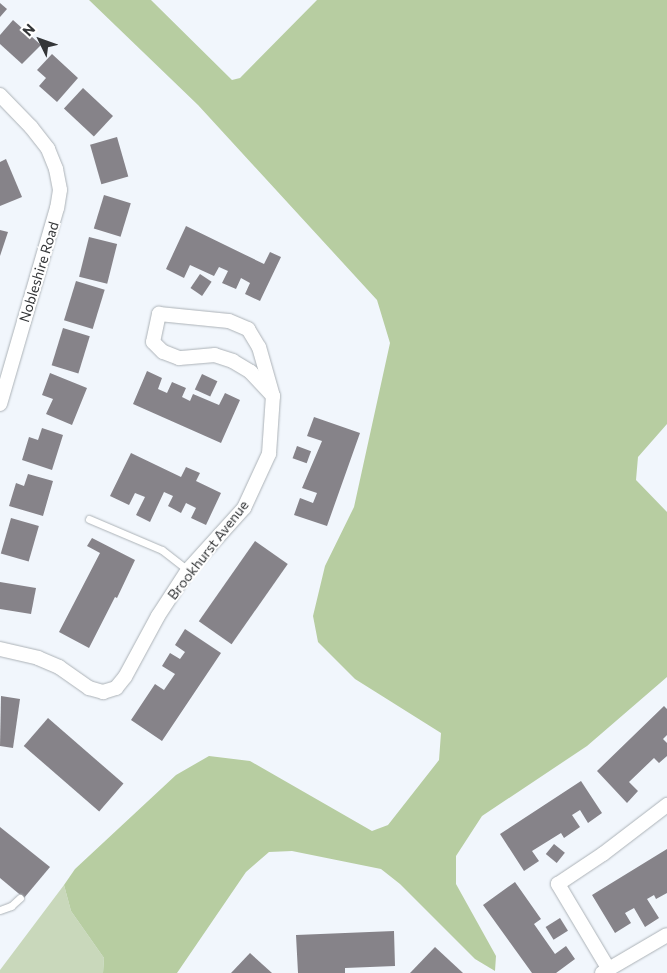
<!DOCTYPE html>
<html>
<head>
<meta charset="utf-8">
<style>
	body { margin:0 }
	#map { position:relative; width:667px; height:973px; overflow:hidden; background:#f1f6fc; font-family:Commissioner,sans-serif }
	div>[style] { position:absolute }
	.green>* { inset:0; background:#c9d8bb }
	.forest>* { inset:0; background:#b7cda1 }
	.building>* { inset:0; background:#868389; transform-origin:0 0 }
	.roads { filter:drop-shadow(0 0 1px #acb2b7) drop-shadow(0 0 1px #acb2b7) }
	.lane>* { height:7px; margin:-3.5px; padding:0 3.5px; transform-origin:3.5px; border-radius:3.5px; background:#fff }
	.street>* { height:14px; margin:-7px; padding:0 7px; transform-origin:7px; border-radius:7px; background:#fff }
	span { translate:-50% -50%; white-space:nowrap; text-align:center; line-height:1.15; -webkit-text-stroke:4px #fff; paint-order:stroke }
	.street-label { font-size:14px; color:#343638 }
	.north { position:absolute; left:15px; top:15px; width:50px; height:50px; -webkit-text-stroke:4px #fff; paint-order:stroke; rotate:312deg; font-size:14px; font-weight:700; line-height:20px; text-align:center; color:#343638 }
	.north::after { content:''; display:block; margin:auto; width:18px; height:22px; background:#343638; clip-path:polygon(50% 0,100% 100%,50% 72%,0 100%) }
</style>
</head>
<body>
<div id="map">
	<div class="green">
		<i style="clip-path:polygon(64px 885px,71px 911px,104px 958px,103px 973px,0 973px,0 970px)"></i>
	</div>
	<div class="forest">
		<i style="clip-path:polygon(89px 0,151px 0,232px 80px,240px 78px,317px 0,667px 0,667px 424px,638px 457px,636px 480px,667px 512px,667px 677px,587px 746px,482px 816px,456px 856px,456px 884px,496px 956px,495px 971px,475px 959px,400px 884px,381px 869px,292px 851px,269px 852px,246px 872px,177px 973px,103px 973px,104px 958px,71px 911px,64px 885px,75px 869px,176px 775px,209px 756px,250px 761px,372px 831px,388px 825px,439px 760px,441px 733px,355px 679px,318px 642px,313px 616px,325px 566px,354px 507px,390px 343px,377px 300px,198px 105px)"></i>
	</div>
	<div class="building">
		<i style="clip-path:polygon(0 3px,7px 9px,0 17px)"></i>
		<i style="clip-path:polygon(13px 20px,41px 45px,22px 64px,0 44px,0 35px)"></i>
		<i style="clip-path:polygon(52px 54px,78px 78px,57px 102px,39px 86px,46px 78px,37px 70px)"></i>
		<i style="left:83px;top:88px;width:41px;height:28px;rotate:43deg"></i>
		<i style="left:117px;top:137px;width:41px;height:28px;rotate:74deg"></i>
		<i style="clip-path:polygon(6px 159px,22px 197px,0 206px,0 162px)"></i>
		<i style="left:104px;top:195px;width:28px;height:35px;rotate:17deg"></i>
		<i style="clip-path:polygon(186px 226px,264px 264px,270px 252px,281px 257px,260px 301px,245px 294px,250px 283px,241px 278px,236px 289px,222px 283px,228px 271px,219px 267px,214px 276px,190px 265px,184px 278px,166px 269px)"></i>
		<i style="clip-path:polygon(0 230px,8px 232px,0 256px)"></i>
		<i style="left:89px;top:237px;width:29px;height:41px;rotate:14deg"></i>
		<i style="left:200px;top:274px;width:14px;height:17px;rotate:34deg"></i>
		<i style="left:76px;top:281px;width:30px;height:41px;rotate:17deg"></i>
		<i style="left:63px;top:328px;width:28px;height:39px;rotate:17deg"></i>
		<i style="clip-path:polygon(147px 371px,162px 378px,158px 389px,167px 393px,172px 382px,186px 388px,182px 397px,190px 401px,193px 394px,219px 405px,225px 393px,240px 400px,221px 443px,133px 404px)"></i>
		<i style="clip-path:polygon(50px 373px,87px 388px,72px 425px,46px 414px,53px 399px,42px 395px)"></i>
		<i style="left:202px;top:374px;width:17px;height:17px;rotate:25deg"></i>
		<i style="clip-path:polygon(314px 417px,360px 433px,327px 526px,294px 515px,300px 498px,313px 503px,317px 493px,302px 488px,322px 441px,307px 436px)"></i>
		<i style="clip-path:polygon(42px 428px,63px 435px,52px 470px,22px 460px,29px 437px,38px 440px)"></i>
		<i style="left:297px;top:446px;width:15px;height:13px;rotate:20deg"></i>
		<i style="clip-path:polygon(131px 453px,181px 477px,186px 467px,200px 473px,196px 481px,221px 493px,206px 525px,191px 518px,196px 508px,186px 503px,181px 513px,168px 506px,173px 496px,164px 492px,150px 522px,136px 515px,145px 497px,135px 493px,129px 505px,110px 496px)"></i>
		<i style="clip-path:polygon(28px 474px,53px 481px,43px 516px,9px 506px,16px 483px,24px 486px)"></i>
		<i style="left:11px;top:518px;width:29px;height:37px;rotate:16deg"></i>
		<i style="clip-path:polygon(92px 538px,135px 560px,117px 598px,115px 597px,89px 648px,59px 632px,100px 553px,87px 546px)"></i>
		<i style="left:255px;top:541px;width:40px;height:98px;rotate:35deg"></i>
		<i style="clip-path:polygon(0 582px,36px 588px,31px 614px,0 609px)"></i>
		<i style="clip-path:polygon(185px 629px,221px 653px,162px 741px,131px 720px,155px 684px,164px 690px,175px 674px,162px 666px,170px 653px,180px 659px,185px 652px,175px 645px)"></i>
		<i style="clip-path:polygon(1px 696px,20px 699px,13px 748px,0 746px)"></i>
		<i style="clip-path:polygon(664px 706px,667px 709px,667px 735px,663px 739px,667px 743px,667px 756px,659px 763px,654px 758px,629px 782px,638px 791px,627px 803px,597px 771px)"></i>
		<i style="left:48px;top:718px;width:100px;height:37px;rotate:41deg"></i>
		<i style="clip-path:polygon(581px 781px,602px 813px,588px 823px,580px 810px,572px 815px,580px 827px,564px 838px,561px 833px,532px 851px,539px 861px,524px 871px,500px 834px)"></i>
		<i style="clip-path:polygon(0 827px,50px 867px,24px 898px,0 878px)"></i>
		<i style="left:554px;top:844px;width:14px;height:13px;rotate:39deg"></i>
		<i style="clip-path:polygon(667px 849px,667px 893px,656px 899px,654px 895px,647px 899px,659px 918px,645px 927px,634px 908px,625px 913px,631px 923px,615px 933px,592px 895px)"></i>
		<i style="clip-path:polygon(515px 882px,541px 919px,534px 924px,555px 954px,566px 946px,575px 959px,556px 973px,532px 973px,483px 905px)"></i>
		<i style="left:560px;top:918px;width:15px;height:17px;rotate:58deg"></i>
		<i style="clip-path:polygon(394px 931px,395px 966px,345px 968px,345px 973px,298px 973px,296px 935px)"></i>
		<i style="clip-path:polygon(435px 947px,463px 973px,410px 973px)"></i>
		<i style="clip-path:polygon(250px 953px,272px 973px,231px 973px)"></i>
	</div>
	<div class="roads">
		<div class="lane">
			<i style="left:89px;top:519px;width:79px;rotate:23deg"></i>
			<i style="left:162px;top:550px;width:33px;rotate:38deg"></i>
			<i style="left:0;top:910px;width:12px;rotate:-20deg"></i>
			<i style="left:11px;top:906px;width:12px;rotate:-42deg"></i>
		</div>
		<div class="street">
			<i style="left:0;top:95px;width:45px;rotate:45.9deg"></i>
			<i style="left:31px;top:127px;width:28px;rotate:52deg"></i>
			<i style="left:48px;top:149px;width:22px;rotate:68deg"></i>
			<i style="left:56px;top:169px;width:21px;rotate:79deg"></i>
			<i style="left:60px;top:190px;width:18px;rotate:99deg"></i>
			<i style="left:57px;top:208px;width:204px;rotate:106.2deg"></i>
			<i style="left:159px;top:314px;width:70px;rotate:5.7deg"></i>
			<i style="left:229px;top:321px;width:21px;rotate:23deg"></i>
			<i style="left:248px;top:329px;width:21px;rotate:59deg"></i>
			<i style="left:259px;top:347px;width:51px;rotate:74.1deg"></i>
			<i style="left:273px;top:396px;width:33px;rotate:-133deg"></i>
			<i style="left:251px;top:372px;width:21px;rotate:-149deg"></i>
			<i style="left:233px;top:361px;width:19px;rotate:-162deg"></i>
			<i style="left:215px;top:355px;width:36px;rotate:175deg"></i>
			<i style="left:179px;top:358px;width:17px;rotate:-159deg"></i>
			<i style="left:163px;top:352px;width:14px;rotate:-135deg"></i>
			<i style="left:153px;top:342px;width:29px;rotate:-78deg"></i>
			<i style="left:0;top:649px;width:39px;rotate:13deg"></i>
			<i style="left:38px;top:658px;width:23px;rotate:23deg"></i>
			<i style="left:59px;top:667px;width:37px;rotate:35deg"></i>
			<i style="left:89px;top:688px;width:15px;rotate:16deg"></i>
			<i style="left:103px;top:692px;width:14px;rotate:-17deg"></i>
			<i style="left:116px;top:688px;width:14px;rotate:-51deg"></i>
			<i style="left:125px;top:677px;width:69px;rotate:-61.6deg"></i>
			<i style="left:158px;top:616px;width:55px;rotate:-56.9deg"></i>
			<i style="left:188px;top:570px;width:84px;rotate:-47.9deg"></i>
			<i style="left:244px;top:508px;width:60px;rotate:-65.2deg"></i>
			<i style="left:269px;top:454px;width:58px;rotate:-86.1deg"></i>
			<i style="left:608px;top:968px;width:98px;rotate:-120.8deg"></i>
			<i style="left:558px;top:884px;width:54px;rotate:-33.7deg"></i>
			<i style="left:603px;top:854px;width:81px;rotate:-37.4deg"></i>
			<i style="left:602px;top:973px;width:75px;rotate:-30.3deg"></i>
		</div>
	</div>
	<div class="street-label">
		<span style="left:39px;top:272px;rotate:-73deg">Nobleshire Road</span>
		<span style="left:208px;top:550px;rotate:-52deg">Brookhurst Avenue</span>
	</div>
	<div class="north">N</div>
</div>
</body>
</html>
